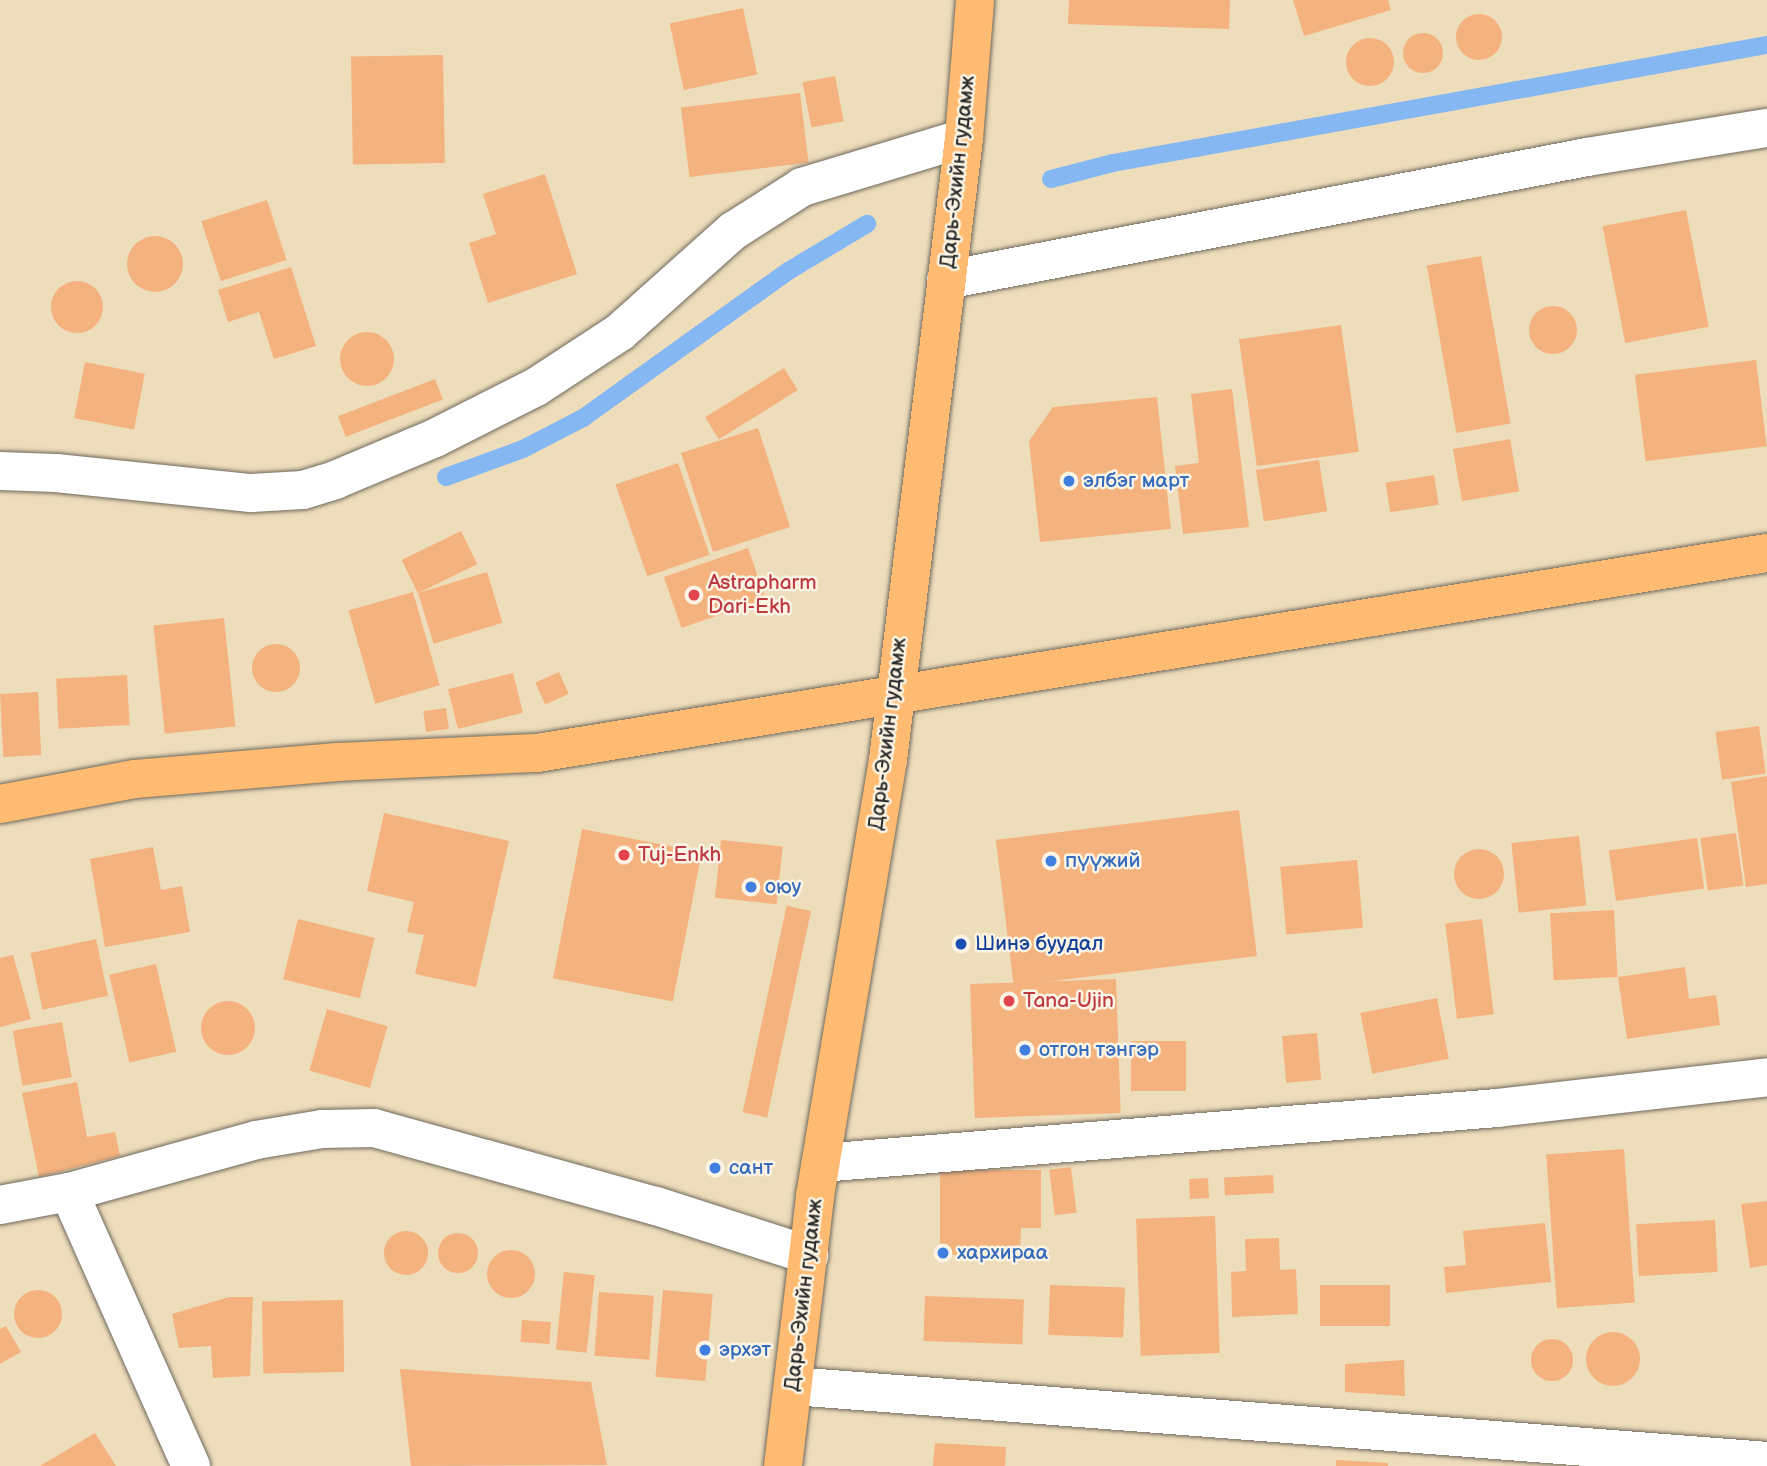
<!DOCTYPE html>
<html>
<head>
<meta charset="utf-8">
<style>
	body { margin:0 }
	#map { position:relative; width:1767px; height:1466px; overflow:hidden; background:#edb; font-family:"Balsamiq Sans",sans-serif }
	div>[style] { position:absolute }
	.stream>* { height:18px; margin:-9px; padding:0 9px; transform-origin:9px; border-radius:9px; background:#85b8f2 }
	.building>* { inset:0; background:#f4b27e; transform-origin:0 0 }
	.round { border-radius:50% }
	.roads { filter:drop-shadow(0 0 2px #6f695d) drop-shadow(0 0 2px #6f695d) }
	.minor>* { height:38px; margin:-19px; padding:0 19px; transform-origin:19px; border-radius:19px; background:#fff }
	.major>* { height:38px; margin:-19px; padding:0 19px; transform-origin:19px; border-radius:19px; background:#ffbb71 }
	.dots>* { width:19px; height:19px; translate:-50% -50%; box-sizing:border-box; border:4px solid #fcf5e5; border-radius:50% }
	span { translate:-50% -50%; white-space:nowrap; text-align:center; line-height:1.15; -webkit-text-stroke:5px #fcf5e5; paint-order:stroke }
	.street-label { font-size:21px; color:#2b2b2b }
	.shop-label { font-size:21px; color:#366cbe }
	.left { translate:0 -50%; text-align:left }
	.health-label { font-size:21px; color:#be3a42 }
	.transit-label { font-size:21px; color:#164399 }
</style>
</head>
<body>
<div id="map">
	<div class="stream">
		<i style="left:1051px;top:179px;width:64px;rotate:-14.5deg"></i>
		<i style="left:1113px;top:163px;width:665px;rotate:-10.23deg"></i>
		<i style="left:446px;top:477px;width:82px;rotate:-20deg"></i>
		<i style="left:523px;top:449px;width:68px;rotate:-27.3deg"></i>
		<i style="left:583px;top:418px;width:254px;rotate:-35.6deg"></i>
		<i style="left:790px;top:270px;width:90px;rotate:-30.9deg"></i>
	</div>
	<div class="building">
		<i style="clip-path:polygon(1069px 0,1230px 0,1229px 29px,1068px 24px)"></i>
		<i style="clip-path:polygon(1293px 0,1388px 0,1391px 10px,1304px 36px)"></i>
		<i style="left:743px;top:8px;width:68px;height:75px;rotate:78deg"></i>
		<i class="round" style="left:1456px;top:14px;width:46px;height:46px"></i>
		<i class="round" style="left:1403px;top:33px;width:40px;height:40px"></i>
		<i class="round" style="left:1346px;top:38px;width:48px;height:48px"></i>
		<i style="left:443px;top:55px;width:108px;height:92px;rotate:89deg"></i>
		<i style="left:835px;top:76px;width:46px;height:33px;rotate:79deg"></i>
		<i style="left:800px;top:93px;width:70px;height:120px;rotate:83deg"></i>
		<i style="clip-path:polygon(545px 174px,577px 274px,488px 303px,469px 243px,496px 234px,483px 194px)"></i>
		<i style="left:267px;top:200px;width:63px;height:69px;rotate:72deg"></i>
		<i style="left:1686px;top:210px;width:119px;height:85px;rotate:79deg"></i>
		<i class="round" style="left:127px;top:236px;width:56px;height:56px"></i>
		<i style="left:1481px;top:256px;width:170px;height:55px;rotate:80deg"></i>
		<i style="clip-path:polygon(291px 267px,316px 346px,274px 359px,259px 312px,228px 322px,218px 290px)"></i>
		<i class="round" style="left:51px;top:281px;width:52px;height:52px"></i>
		<i class="round" style="left:1529px;top:306px;width:48px;height:48px"></i>
		<i style="left:1341px;top:325px;width:128px;height:103px;rotate:82deg"></i>
		<i class="round" style="left:340px;top:332px;width:54px;height:54px"></i>
		<i style="left:1756px;top:360px;width:87px;height:122px;rotate:83deg"></i>
		<i style="left:85px;top:362px;width:61px;height:57px;rotate:11deg"></i>
		<i style="left:784px;top:368px;width:26px;height:93px;rotate:58deg"></i>
		<i style="left:435px;top:379px;width:22px;height:104px;rotate:69deg"></i>
		<i style="clip-path:polygon(1232px 389px,1249px 527px,1183px 534px,1175px 466px,1199px 463px,1191px 394px)"></i>
		<i style="clip-path:polygon(1157px 397px,1171px 529px,1040px 542px,1029px 441px,1053px 407px)"></i>
		<i style="left:758px;top:428px;width:104px;height:81px;rotate:72deg"></i>
		<i style="left:1510px;top:439px;width:53px;height:58px;rotate:80deg"></i>
		<i style="left:1319px;top:460px;width:52px;height:64px;rotate:81deg"></i>
		<i style="left:678px;top:463px;width:97px;height:66px;rotate:71deg"></i>
		<i style="left:1434px;top:475px;width:30px;height:49px;rotate:81deg"></i>
		<i style="left:461px;top:531px;width:37px;height:66px;rotate:64deg"></i>
		<i style="left:748px;top:548px;width:54px;height:89px;rotate:71deg"></i>
		<i style="left:487px;top:572px;width:53px;height:72px;rotate:73deg"></i>
		<i style="left:413px;top:592px;width:97px;height:67px;rotate:74deg"></i>
		<i style="left:224px;top:618px;width:109px;height:71px;rotate:84deg"></i>
		<i class="round" style="left:252px;top:644px;width:48px;height:48px"></i>
		<i style="left:559px;top:672px;width:24px;height:26px;rotate:66deg"></i>
		<i style="left:513px;top:673px;width:41px;height:67px;rotate:76deg"></i>
		<i style="left:127px;top:675px;width:50px;height:71px;rotate:87deg"></i>
		<i style="left:38px;top:692px;width:63px;height:38px;rotate:87deg"></i>
		<i style="left:446px;top:708px;width:21px;height:23px;rotate:82deg"></i>
		<i style="left:1759px;top:726px;width:48px;height:44px;rotate:82deg"></i>
		<i style="clip-path:polygon(1767px 776px,1767px 884px,1746px 887px,1731px 782px)"></i>
		<i style="left:1239px;top:810px;width:147px;height:245px;rotate:83deg"></i>
		<i style="clip-path:polygon(384px 813px,509px 841px,476px 987px,415px 974px,424px 935px,407px 932px,414px 902px,367px 891px)"></i>
		<i style="left:582px;top:829px;width:122px;height:152px;rotate:11deg"></i>
		<i style="left:1736px;top:833px;width:53px;height:36px;rotate:82deg"></i>
		<i style="left:1579px;top:836px;width:70px;height:68px;rotate:84deg"></i>
		<i style="left:1697px;top:838px;width:51px;height:89px;rotate:82deg"></i>
		<i style="left:721px;top:840px;width:62px;height:58px;rotate:6deg"></i>
		<i style="clip-path:polygon(153px 847px,161px 890px,182px 886px,190px 932px,105px 947px,90px 859px)"></i>
		<i class="round" style="left:1454px;top:849px;width:50px;height:50px"></i>
		<i style="left:1357px;top:860px;width:68px;height:77px;rotate:85deg"></i>
		<i style="left:1614px;top:910px;width:67px;height:64px;rotate:87deg"></i>
		<i style="left:811px;top:911px;width:211px;height:25px;rotate:102deg"></i>
		<i style="left:298px;top:919px;width:79px;height:62px;rotate:14deg"></i>
		<i style="left:1482px;top:919px;width:96px;height:37px;rotate:83deg"></i>
		<i style="left:96px;top:939px;width:58px;height:67px;rotate:78deg"></i>
		<i style="clip-path:polygon(13px 955px,31px 1019px,0 1027px,0 958px)"></i>
		<i style="left:156px;top:964px;width:90px;height:48px;rotate:77deg"></i>
		<i style="clip-path:polygon(1685px 967px,1689px 999px,1716px 995px,1720px 1025px,1627px 1039px,1618px 977px)"></i>
		<i style="left:1116px;top:979px;width:134px;height:146px;rotate:88deg"></i>
		<i style="left:1437px;top:998px;width:62px;height:78px;rotate:79deg"></i>
		<i class="round" style="left:201px;top:1001px;width:54px;height:54px"></i>
		<i style="left:327px;top:1009px;width:63px;height:64px;rotate:16deg"></i>
		<i style="left:62px;top:1022px;width:56px;height:50px;rotate:80deg"></i>
		<i style="left:1317px;top:1033px;width:47px;height:35px;rotate:85deg"></i>
		<i style="left:1186px;top:1041px;width:50px;height:55px;rotate:90deg"></i>
		<i style="clip-path:polygon(77px 1082px,87px 1137px,115px 1132px,120px 1156px,39px 1177px,22px 1093px)"></i>
		<i style="left:1624px;top:1149px;width:154px;height:78px;rotate:86deg"></i>
		<i style="left:1071px;top:1167px;width:46px;height:22px;rotate:83deg"></i>
		<i style="clip-path:polygon(940px 1170px,1041px 1170px,1041px 1228px,1021px 1228px,1020px 1255px,940px 1255px)"></i>
		<i style="left:1273px;top:1175px;width:18px;height:49px;rotate:87deg"></i>
		<i style="left:1208px;top:1178px;width:20px;height:19px;rotate:87deg"></i>
		<i style="clip-path:polygon(1767px 1201px,1767px 1265px,1750px 1268px,1741px 1204px)"></i>
		<i style="left:1215px;top:1216px;width:137px;height:79px;rotate:88deg"></i>
		<i style="left:1715px;top:1220px;width:52px;height:79px;rotate:87deg"></i>
		<i style="clip-path:polygon(1545px 1223px,1551px 1282px,1446px 1293px,1444px 1267px,1466px 1265px,1463px 1231px)"></i>
		<i class="round" style="left:384px;top:1231px;width:44px;height:44px"></i>
		<i class="round" style="left:438px;top:1233px;width:40px;height:40px"></i>
		<i style="clip-path:polygon(1279px 1238px,1280px 1270px,1296px 1269px,1298px 1314px,1232px 1317px,1231px 1272px,1246px 1271px,1245px 1239px)"></i>
		<i class="round" style="left:487px;top:1250px;width:48px;height:48px"></i>
		<i style="left:564px;top:1272px;width:31px;height:78px;rotate:6deg"></i>
		<i style="left:1050px;top:1285px;width:75px;height:50px;rotate:2deg"></i>
		<i style="left:1390px;top:1285px;width:41px;height:70px;rotate:90deg"></i>
		<i style="left:663px;top:1290px;width:50px;height:87px;rotate:5deg"></i>
		<i class="round" style="left:14px;top:1290px;width:48px;height:48px"></i>
		<i style="left:599px;top:1292px;width:55px;height:64px;rotate:4deg"></i>
		<i style="left:925px;top:1296px;width:99px;height:45px;rotate:2deg"></i>
		<i style="clip-path:polygon(229px 1297px,253px 1297px,250px 1376px,213px 1378px,211px 1346px,179px 1348px,172px 1314px)"></i>
		<i style="left:343px;top:1300px;width:72px;height:81px;rotate:89deg"></i>
		<i style="left:522px;top:1320px;width:29px;height:22px;rotate:4deg"></i>
		<i style="clip-path:polygon(6px 1326px,21px 1352px,0 1364px,0 1329px)"></i>
		<i class="round" style="left:1586px;top:1332px;width:54px;height:54px"></i>
		<i class="round" style="left:1531px;top:1339px;width:42px;height:42px"></i>
		<i style="clip-path:polygon(1404px 1360px,1405px 1396px,1345px 1392px,1345px 1364px)"></i>
		<i style="clip-path:polygon(400px 1369px,591px 1382px,607px 1465px,411px 1466px)"></i>
		<i style="clip-path:polygon(95px 1433px,116px 1466px,40px 1466px)"></i>
		<i style="clip-path:polygon(935px 1443px,1006px 1447px,1005px 1466px,933px 1466px)"></i>
		<i style="clip-path:polygon(1336px 1460px,1388px 1463px,1388px 1466px,1336px 1466px)"></i>
	</div>
	<div class="roads">
		<div class="minor">
			<i style="left:946px;top:280px;width:653px;rotate:-10.86deg"></i>
			<i style="left:1587px;top:157px;width:182px;rotate:-9.2deg"></i>
			<i style="left:0;top:471px;width:56px;rotate:2deg"></i>
			<i style="left:56px;top:473px;width:196px;rotate:5.9deg"></i>
			<i style="left:251px;top:493px;width:52px;rotate:-3.3deg"></i>
			<i style="left:303px;top:490px;width:34px;rotate:-17deg"></i>
			<i style="left:335px;top:480px;width:108px;rotate:-22.8deg"></i>
			<i style="left:435px;top:438px;width:113px;rotate:-26.8deg"></i>
			<i style="left:536px;top:387px;width:100px;rotate:-33.2deg"></i>
			<i style="left:620px;top:332px;width:152px;rotate:-41.8deg"></i>
			<i style="left:733px;top:231px;width:82px;rotate:-32.5deg"></i>
			<i style="left:802px;top:187px;width:169px;rotate:-16.8deg"></i>
			<i style="left:821px;top:1163px;width:678px;rotate:-4.65deg"></i>
			<i style="left:1497px;top:1108px;width:272px;rotate:-6.5deg"></i>
			<i style="left:69px;top:1192px;width:300px;rotate:66deg"></i>
			<i style="left:0;top:1205px;width:70px;rotate:-10.7deg"></i>
			<i style="left:69px;top:1192px;width:194px;rotate:-15.5deg"></i>
			<i style="left:256px;top:1140px;width:67px;rotate:-9.5deg"></i>
			<i style="left:322px;top:1129px;width:52px;rotate:-1.1deg"></i>
			<i style="left:374px;top:1128px;width:293px;rotate:15.5deg"></i>
			<i style="left:656px;top:1206px;width:161px;rotate:17.8deg"></i>
			<i style="left:793px;top:1386px;width:977px;rotate:4.4deg"></i>
		</div>
		<div class="major">
			<i style="left:0;top:804px;width:137px;rotate:-10.5deg"></i>
			<i style="left:135px;top:779px;width:203px;rotate:-4.8deg"></i>
			<i style="left:337px;top:762px;width:200px;rotate:-2.6deg"></i>
			<i style="left:537px;top:753px;width:1246px;rotate:-9.24deg"></i>
			<i style="left:783px;top:1466px;width:272px;rotate:-83.2deg"></i>
			<i style="left:815px;top:1196px;width:442px;rotate:-80.5deg"></i>
			<i style="left:888px;top:760px;width:627px;rotate:-83.03deg"></i>
			<i style="left:964px;top:138px;width:138px;rotate:-85.4deg"></i>
		</div>
	</div>
	<div class="dots">
		<i style="left:1069px;top:481px;background:#3f7fe0"></i>
		<i style="left:694px;top:595px;background:#e0444e"></i>
		<i style="left:624px;top:855px;background:#e0444e"></i>
		<i style="left:1051px;top:861px;background:#3f7fe0"></i>
		<i style="left:751px;top:887px;background:#3f7fe0"></i>
		<i style="left:961px;top:944px;background:#1a4fb4"></i>
		<i style="left:1009px;top:1001px;background:#e0444e"></i>
		<i style="left:1025px;top:1050px;background:#3f7fe0"></i>
		<i style="left:715px;top:1168px;background:#3f7fe0"></i>
		<i style="left:943px;top:1253px;background:#3f7fe0"></i>
		<i style="left:705px;top:1350px;background:#3f7fe0"></i>
	</div>
	<div class="street-label">
		<span style="left:958px;top:172px;rotate:-84deg">Дарь-Эхийн гудамж</span>
		<span style="left:888px;top:734px;rotate:-83deg">Дарь-Эхийн гудамж</span>
		<span style="left:804px;top:1295px;rotate:-83deg">Дарь-Эхийн гудамж</span>
	</div>
	<div class="shop-label">
		<span class="left" style="left:1083px;top:481px">элбэг март</span>
		<span class="left" style="left:1065px;top:861px">пүүжий</span>
		<span class="left" style="left:765px;top:887px">оюу</span>
		<span class="left" style="left:1039px;top:1050px">отгон тэнгэр</span>
		<span class="left" style="left:729px;top:1168px">сант</span>
		<span class="left" style="left:957px;top:1253px">хархираа</span>
		<span class="left" style="left:719px;top:1350px">эрхэт</span>
	</div>
	<div class="health-label">
		<span class="left" style="left:708px;top:595px">Astrapharm<br>Dari-Ekh</span>
		<span class="left" style="left:638px;top:855px">Tuj-Enkh</span>
		<span class="left" style="left:1023px;top:1001px">Tana-Ujin</span>
	</div>
	<div class="transit-label">
		<span class="left" style="left:975px;top:944px">Шинэ буудал</span>
	</div>
</div>
</body>
</html>
